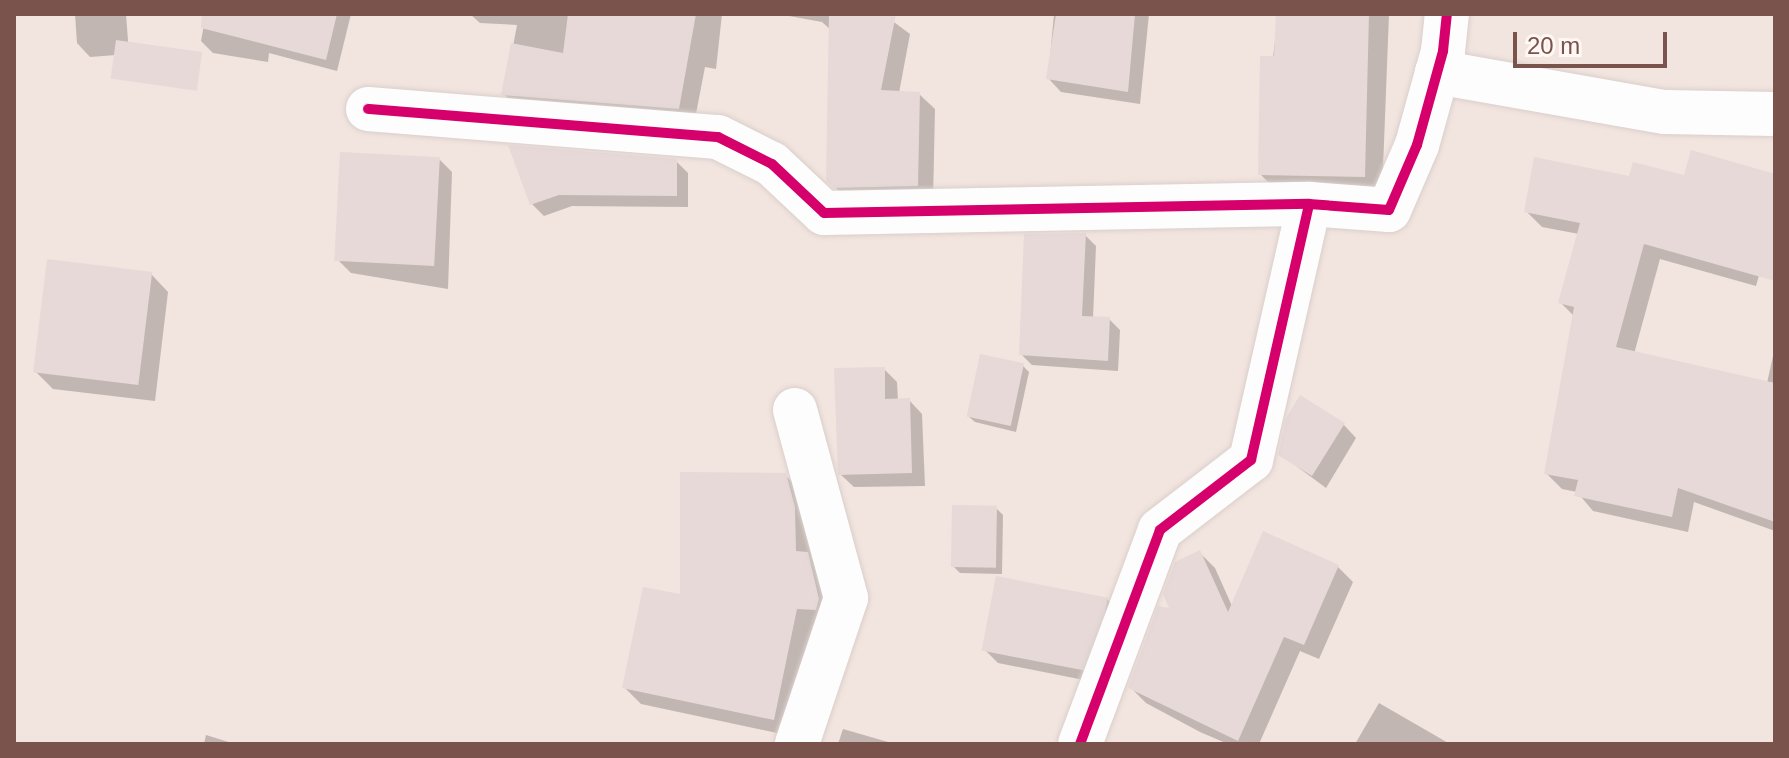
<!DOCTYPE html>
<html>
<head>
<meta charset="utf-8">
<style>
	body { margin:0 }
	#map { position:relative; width:1789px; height:758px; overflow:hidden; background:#f9f3f0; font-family:Helvetica,sans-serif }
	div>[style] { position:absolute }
	.residential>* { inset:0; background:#f2e4de; transform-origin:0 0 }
	.shadow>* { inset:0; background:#0003 }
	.building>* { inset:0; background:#e6d9d7; transform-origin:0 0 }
	.roads { filter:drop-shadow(0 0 2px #d9cfcc) drop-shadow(0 0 2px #d9cfcc) }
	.street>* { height:44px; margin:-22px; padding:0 22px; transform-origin:22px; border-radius:22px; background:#fefdfd }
	.cycleway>* { height:10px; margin:-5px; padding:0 5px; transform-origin:5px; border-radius:5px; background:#d6006c }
	span { translate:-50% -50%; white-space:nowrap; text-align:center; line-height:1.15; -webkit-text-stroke:7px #fff7f3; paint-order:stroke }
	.frame { position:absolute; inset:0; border:16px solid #7a534d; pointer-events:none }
	.scale { position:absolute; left:1513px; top:32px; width:154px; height:36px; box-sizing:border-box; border:4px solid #7a534d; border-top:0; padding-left:10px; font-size:24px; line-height:28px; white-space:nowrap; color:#7a534d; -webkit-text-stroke:6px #fff7f3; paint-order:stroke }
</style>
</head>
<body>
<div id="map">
	<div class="residential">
		<i style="left:14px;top:14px;width:1761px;height:730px"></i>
	</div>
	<div class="shadow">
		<i style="clip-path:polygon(75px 14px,126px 14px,129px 54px,90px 57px,77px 43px)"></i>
		<i style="clip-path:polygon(206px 14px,351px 14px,337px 71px,269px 53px,268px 62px,213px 53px,201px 41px)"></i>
		<i style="clip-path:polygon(470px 14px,722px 14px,716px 69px,705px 67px,694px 124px,519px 110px,504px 94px,517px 25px,480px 23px)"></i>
		<i style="clip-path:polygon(778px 14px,883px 14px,910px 34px,899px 93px,919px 94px,935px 109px,933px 201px,851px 203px,828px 180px,831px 30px,822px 22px)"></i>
		<i style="clip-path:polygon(1054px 14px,1149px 14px,1140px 104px,1061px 92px,1048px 78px)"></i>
		<i style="clip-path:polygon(1278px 14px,1389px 14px,1382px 194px,1278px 192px,1260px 174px)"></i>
		<i style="clip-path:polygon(511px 148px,676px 161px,688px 173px,688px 207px,572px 206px,544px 216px,532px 204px)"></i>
		<i style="clip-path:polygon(440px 160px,452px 172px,448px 289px,351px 273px,338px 260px)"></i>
		<i style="clip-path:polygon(1631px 179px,1775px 181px,1775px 219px,1756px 286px,1660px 259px,1634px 354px,1767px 383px,1775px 347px,1775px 531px,1694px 502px,1688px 532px,1593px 511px,1577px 492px,1562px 489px,1546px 473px,1574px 316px,1560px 302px,1579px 234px,1542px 227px,1526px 211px)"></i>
		<i style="clip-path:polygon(1085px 235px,1096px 246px,1093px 318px,1109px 319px,1120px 330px,1118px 371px,1032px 365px,1021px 354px)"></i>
		<i style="clip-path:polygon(151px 274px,168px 292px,155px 401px,53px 389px,35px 371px)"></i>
		<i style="clip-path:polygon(1022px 365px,1029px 372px,1016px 432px,975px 422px,968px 416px)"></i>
		<i style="clip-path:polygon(884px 369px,897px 382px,898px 401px,909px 400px,922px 414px,925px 486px,854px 487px,840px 474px)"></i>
		<i style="clip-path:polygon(1343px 424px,1356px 438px,1326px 488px,1280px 454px)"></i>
		<i style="clip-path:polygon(785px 475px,802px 492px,812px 525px,812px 559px,824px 571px,832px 626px,813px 625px,791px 736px,641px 704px,625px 688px,682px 597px)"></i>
		<i style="clip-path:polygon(996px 508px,1003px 515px,1002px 574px,960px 573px,953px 566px)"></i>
		<i style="clip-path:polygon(1199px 552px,1215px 568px,1232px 606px,1338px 567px,1353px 582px,1319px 659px,1300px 651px,1259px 744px,1228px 744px,1200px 732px,1146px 703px,1130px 687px)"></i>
		<i style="clip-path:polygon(1107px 599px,1120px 612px,1094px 682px,998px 663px,985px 650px)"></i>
		<i style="clip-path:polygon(1379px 703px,1450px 744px,1355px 744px)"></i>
		<i style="clip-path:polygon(843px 729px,895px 744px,838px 744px)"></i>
		<i style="clip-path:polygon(206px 735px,235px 744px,204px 744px)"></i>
	</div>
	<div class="building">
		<i style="clip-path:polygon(202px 14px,337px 14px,326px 60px,201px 28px)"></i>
		<i style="clip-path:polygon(568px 14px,696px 14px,679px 109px,501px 95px,511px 43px,563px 53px)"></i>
		<i style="clip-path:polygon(829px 14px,896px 14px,881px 90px,920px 92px,918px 186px,834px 188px,826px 181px)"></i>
		<i style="clip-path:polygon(1056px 14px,1135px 14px,1128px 92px,1046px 79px)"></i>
		<i style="clip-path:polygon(1276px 14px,1369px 14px,1365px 177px,1258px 175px,1260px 56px,1274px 56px)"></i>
		<i style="left:116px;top:40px;width:87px;height:39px;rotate:8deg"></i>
		<i style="clip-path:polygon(508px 145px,677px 159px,677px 196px,559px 195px,530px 205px)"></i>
		<i style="clip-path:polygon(1691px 150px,1775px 174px,1775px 281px,1644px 244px,1616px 347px,1775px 383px,1775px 522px,1678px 488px,1672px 517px,1574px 496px,1578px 480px,1544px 474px,1574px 307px,1558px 303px,1580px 223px,1524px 212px,1534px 157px,1629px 176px,1633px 162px,1684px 175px)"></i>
		<i style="left:340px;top:152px;width:100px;height:109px;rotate:3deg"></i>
		<i style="clip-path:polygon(1086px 233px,1082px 316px,1110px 317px,1108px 361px,1019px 355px,1024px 234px)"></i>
		<i style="left:47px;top:259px;width:106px;height:114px;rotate:7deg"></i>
		<i style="left:980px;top:354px;width:45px;height:64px;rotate:12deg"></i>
		<i style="clip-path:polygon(885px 367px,885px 399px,910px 398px,912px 473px,838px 475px,834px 368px)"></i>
		<i style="clip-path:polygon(1300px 395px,1345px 423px,1312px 476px,1278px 455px,1286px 418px)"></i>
		<i style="clip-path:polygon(680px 472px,786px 473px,795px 507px,796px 551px,808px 552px,819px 599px,816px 610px,797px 609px,774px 720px,622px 688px,643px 587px,680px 594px)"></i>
		<i style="left:952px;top:505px;width:45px;height:62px;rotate:1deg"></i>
		<i style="clip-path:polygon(1263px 531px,1339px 565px,1304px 645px,1284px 637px,1238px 741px,1128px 688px,1158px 606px,1169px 608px,1163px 594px,1175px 562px,1200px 550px,1228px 612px)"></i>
		<i style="left:996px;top:576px;width:114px;height:76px;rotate:11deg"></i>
	</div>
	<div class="roads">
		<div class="street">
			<i style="left:1437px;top:72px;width:231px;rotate:10deg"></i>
			<i style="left:1665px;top:112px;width:110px;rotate:1deg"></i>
			<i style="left:368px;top:109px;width:351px;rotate:4.6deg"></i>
			<i style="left:718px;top:137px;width:60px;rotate:26.6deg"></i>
			<i style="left:772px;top:164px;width:71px;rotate:43.3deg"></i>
			<i style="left:824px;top:213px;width:485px;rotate:-1.1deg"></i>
			<i style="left:1309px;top:204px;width:80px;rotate:4.3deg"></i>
			<i style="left:1389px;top:210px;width:71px;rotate:-66.7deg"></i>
			<i style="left:1417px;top:145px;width:98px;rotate:-74.5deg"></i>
			<i style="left:1443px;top:51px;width:37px;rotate:-84deg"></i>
			<i style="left:795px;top:410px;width:195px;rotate:74.8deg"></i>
			<i style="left:846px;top:598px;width:154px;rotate:108.6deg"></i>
			<i style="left:1080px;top:744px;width:228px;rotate:-69.5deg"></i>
			<i style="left:1160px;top:530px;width:115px;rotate:-37.6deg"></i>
			<i style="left:1251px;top:460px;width:262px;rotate:-77.2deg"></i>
		</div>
	</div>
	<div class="cycleway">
		<i style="left:368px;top:109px;width:351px;rotate:4.6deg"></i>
		<i style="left:718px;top:137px;width:60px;rotate:26.6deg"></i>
		<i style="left:772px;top:164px;width:71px;rotate:43.3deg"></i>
		<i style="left:824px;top:213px;width:485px;rotate:-1.1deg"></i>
		<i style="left:1309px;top:204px;width:80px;rotate:4.3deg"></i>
		<i style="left:1389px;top:210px;width:71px;rotate:-66.7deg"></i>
		<i style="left:1417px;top:145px;width:98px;rotate:-74.5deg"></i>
		<i style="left:1443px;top:51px;width:37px;rotate:-84deg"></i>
		<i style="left:1080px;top:744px;width:228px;rotate:-69.5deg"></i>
		<i style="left:1160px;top:530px;width:115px;rotate:-37.6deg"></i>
		<i style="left:1251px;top:460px;width:262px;rotate:-77.2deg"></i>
	</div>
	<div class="frame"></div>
	<div class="scale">20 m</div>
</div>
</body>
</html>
